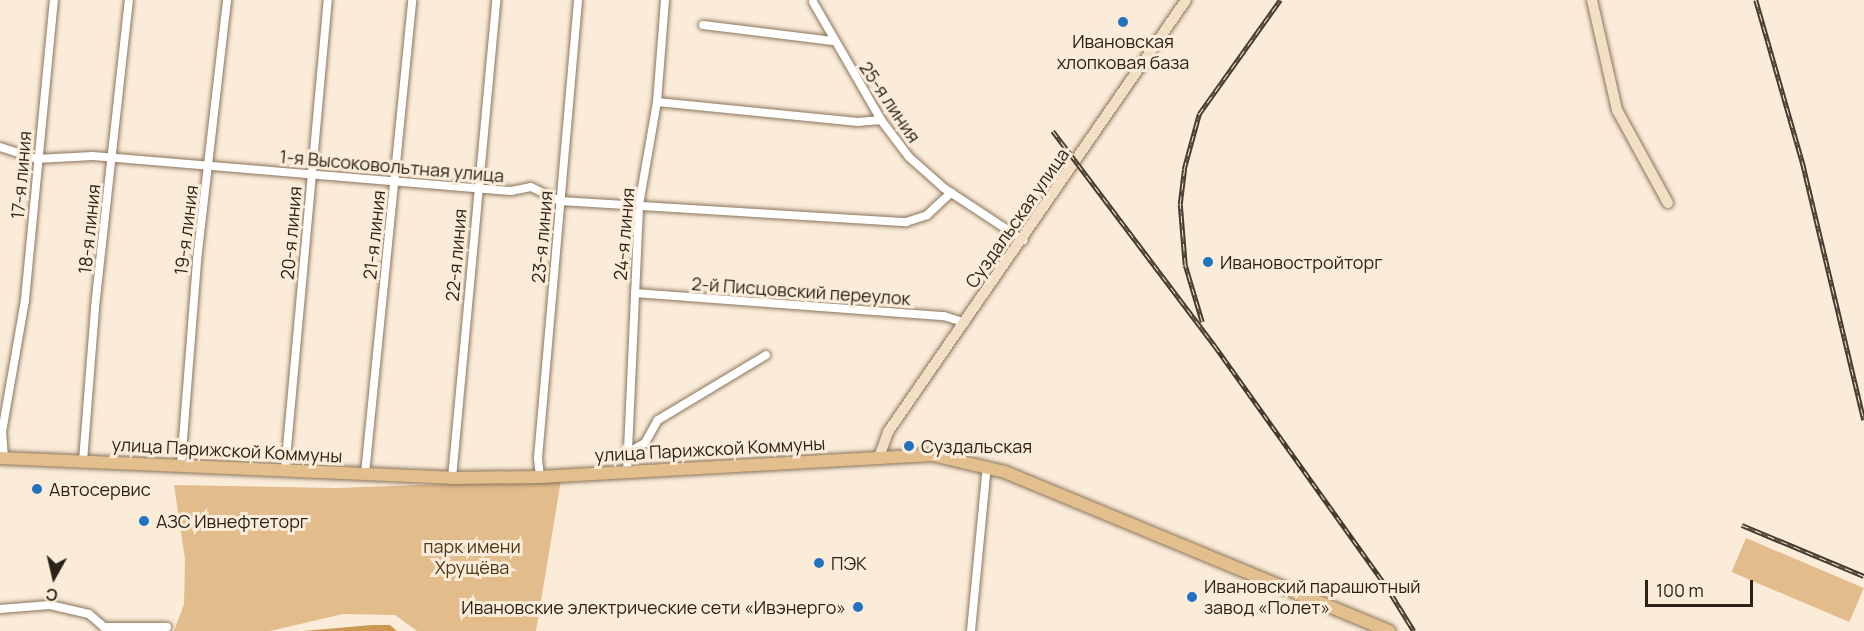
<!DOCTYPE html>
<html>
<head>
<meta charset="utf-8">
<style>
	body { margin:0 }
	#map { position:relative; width:1864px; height:631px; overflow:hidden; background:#fbecda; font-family:Manrope,sans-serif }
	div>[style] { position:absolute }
	.green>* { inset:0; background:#e3bc8c; transform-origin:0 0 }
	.water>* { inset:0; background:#cc9853 }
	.roads { filter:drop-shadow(0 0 2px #8b755a) drop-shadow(0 0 2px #8b755a) }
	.street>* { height:8px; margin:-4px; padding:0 4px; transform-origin:4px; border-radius:4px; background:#fff }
	.secondary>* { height:10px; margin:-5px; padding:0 5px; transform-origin:5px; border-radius:5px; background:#f2dfc6 }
	.primary>* { height:12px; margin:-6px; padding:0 6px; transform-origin:6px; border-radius:6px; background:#e4bf8e }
	.rail>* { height:4.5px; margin-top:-2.25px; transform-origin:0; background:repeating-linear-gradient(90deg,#fbecda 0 7px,#463c30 0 14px); box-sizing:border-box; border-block:2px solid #463c30 }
	.dots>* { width:16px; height:16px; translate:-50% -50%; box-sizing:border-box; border:3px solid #fbecda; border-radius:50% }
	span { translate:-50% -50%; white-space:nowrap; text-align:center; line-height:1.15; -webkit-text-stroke:6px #fbecda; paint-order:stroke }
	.poi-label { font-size:18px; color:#2c2318 }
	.left { translate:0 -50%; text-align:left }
	.right { translate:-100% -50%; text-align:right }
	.street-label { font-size:18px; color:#2c2318 }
	.park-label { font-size:18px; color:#4c3618 }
	.north { position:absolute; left:24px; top:547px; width:60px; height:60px; -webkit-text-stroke:4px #fbecda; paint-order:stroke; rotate:188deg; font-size:16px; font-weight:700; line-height:24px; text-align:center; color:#2c2318 }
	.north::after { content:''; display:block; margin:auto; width:21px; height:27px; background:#2c2318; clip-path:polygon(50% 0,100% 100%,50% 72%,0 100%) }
	.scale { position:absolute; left:1645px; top:580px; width:108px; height:27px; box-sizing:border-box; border:3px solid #2c2318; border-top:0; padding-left:8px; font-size:18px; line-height:21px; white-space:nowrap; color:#2c2318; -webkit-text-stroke:4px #fbecda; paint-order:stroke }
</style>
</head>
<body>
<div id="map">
	<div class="green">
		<i style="clip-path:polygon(561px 480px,536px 631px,417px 631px,395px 615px,343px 614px,270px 631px,174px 631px,184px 604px,185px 559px,174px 485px,337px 488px)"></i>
		<i style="left:1746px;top:538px;width:128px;height:37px;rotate:23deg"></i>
	</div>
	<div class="water">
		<i style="clip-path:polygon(372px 625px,390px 625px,397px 631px,303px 631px)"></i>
	</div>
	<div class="roads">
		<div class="street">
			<i style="left:813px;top:2px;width:136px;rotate:60deg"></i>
			<i style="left:881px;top:120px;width:46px;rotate:52.9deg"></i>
			<i style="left:909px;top:157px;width:47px;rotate:41.5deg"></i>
			<i style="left:944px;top:188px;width:95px;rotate:33.4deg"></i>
			<i style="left:703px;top:25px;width:131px;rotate:7deg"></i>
			<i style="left:657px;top:102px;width:202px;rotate:5.7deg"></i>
			<i style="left:858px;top:122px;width:23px;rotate:-5deg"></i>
			<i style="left:0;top:147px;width:38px;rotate:18deg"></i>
			<i style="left:36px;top:159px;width:57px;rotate:-3deg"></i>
			<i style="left:93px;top:156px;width:419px;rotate:4.8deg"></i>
			<i style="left:511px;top:191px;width:20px;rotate:-11deg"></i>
			<i style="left:531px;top:187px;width:32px;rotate:26deg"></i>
			<i style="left:560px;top:201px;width:347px;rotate:3.5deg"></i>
			<i style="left:906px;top:222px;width:22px;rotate:-18deg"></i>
			<i style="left:927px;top:215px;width:33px;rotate:-43deg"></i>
			<i style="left:635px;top:293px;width:310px;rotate:4.3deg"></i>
			<i style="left:944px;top:316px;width:22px;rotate:18deg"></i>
			<i style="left:627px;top:453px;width:21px;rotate:-29deg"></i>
			<i style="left:645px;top:443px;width:26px;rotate:-61deg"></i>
			<i style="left:658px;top:420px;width:126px;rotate:-31deg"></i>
			<i style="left:4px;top:459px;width:27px;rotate:-94deg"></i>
			<i style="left:2px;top:432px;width:134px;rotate:-80.1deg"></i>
			<i style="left:25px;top:300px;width:301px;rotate:-84.5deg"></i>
			<i style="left:83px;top:461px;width:154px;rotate:-85.5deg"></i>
			<i style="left:95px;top:307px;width:309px;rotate:-83.7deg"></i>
			<i style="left:181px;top:465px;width:206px;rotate:-85.5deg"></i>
			<i style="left:197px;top:260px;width:262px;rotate:-83.4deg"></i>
			<i style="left:285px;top:470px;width:472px;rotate:-84.8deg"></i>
			<i style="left:627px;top:472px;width:267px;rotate:-87.4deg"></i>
			<i style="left:639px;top:205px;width:105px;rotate:-80.1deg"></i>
			<i style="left:657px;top:102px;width:102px;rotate:-85.5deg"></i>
			<i style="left:365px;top:474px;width:476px;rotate:-84.3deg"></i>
			<i style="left:540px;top:477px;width:19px;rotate:-96deg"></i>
			<i style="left:538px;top:458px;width:460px;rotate:-85deg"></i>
			<i style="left:452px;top:478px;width:480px;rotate:-84.7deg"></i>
			<i style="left:0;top:609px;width:50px;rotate:-4.6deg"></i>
			<i style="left:50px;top:605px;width:40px;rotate:13deg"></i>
			<i style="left:89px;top:614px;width:20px;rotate:41deg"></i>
			<i style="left:104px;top:627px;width:63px"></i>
			<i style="left:971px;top:631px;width:166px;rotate:-84.5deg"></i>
		</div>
		<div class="secondary">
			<i style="left:1592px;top:0;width:113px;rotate:77.2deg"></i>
			<i style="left:1617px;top:110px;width:106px;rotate:61.3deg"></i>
			<i style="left:879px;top:457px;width:27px;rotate:-70deg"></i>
			<i style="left:888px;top:432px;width:525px;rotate:-55.4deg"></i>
		</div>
		<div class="primary">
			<i style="left:0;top:458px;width:452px;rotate:2.5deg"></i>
			<i style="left:452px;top:478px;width:88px;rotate:-0.7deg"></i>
			<i style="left:540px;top:477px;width:393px;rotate:-3.2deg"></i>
			<i style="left:932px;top:455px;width:75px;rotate:13.1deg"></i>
			<i style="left:1005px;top:472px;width:416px;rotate:22.5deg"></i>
		</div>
	</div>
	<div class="rail">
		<i style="left:1756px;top:0;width:171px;rotate:74deg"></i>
		<i style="left:1803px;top:164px;width:263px;rotate:76.6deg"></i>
		<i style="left:1053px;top:131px;width:269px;rotate:53deg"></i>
		<i style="left:1215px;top:346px;width:292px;rotate:54.5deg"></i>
		<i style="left:1385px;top:584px;width:55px;rotate:58.3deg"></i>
		<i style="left:1202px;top:322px;width:59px;rotate:-106.6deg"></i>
		<i style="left:1185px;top:265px;width:61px;rotate:-94.7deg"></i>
		<i style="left:1180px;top:204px;width:35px;rotate:-83deg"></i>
		<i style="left:1184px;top:169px;width:57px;rotate:-74.7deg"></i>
		<i style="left:1199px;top:114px;width:140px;rotate:-54.6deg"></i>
		<i style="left:1742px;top:525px;width:132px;rotate:22.7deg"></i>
	</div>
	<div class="dots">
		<i style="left:1123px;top:22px;background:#2172c0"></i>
		<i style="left:1208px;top:262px;background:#2172c0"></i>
		<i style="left:909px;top:446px;background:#2172c0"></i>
		<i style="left:37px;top:489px;background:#2172c0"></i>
		<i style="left:144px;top:521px;background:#2172c0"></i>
		<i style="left:819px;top:563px;background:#2172c0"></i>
		<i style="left:1192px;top:597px;background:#2172c0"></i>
		<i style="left:858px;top:607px;background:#2172c0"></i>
	</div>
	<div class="poi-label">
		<span style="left:1123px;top:52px">Ивановская<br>хлопковая база</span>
		<span class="left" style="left:1220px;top:262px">Ивановостройторг</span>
		<span class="left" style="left:921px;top:446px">Суздальская</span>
		<span class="left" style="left:49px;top:489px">Автосервис</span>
		<span class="left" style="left:156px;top:521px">АЗС Ивнефтеторг</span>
		<span class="left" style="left:831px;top:563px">ПЭК</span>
		<span class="left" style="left:1204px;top:597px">Ивановский парашютный<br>завод «Полет»</span>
		<span class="right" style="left:846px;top:607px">Ивановские электрические сети «Ивэнерго»</span>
	</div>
	<div class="street-label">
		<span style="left:890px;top:102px;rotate:56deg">25-я линия</span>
		<span style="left:392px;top:166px;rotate:5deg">1-я Высоковольтная улица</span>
		<span style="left:21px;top:175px;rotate:-85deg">17-я линия</span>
		<span style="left:1017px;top:218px;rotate:-55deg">Суздальская улица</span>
		<span style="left:89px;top:229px;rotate:-84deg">18-я линия</span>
		<span style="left:186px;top:230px;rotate:-83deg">19-я линия</span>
		<span style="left:291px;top:233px;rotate:-85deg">20-я линия</span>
		<span style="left:624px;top:234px;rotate:-85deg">24-я линия</span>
		<span style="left:374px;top:235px;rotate:-84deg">21-я линия</span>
		<span style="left:542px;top:237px;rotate:-85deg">23-я линия</span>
		<span style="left:456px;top:255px;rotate:-85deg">22-я линия</span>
		<span style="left:801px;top:291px;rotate:4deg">2-й Писцовский переулок</span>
		<span style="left:710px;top:449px;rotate:-3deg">улица Парижской Коммуны</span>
		<span style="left:227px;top:450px;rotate:3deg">улица Парижской Коммуны</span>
	</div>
	<div class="park-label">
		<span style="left:472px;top:557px">парк имени<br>Хрущёва</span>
	</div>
	<div class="north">С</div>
	<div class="scale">100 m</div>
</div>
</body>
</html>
